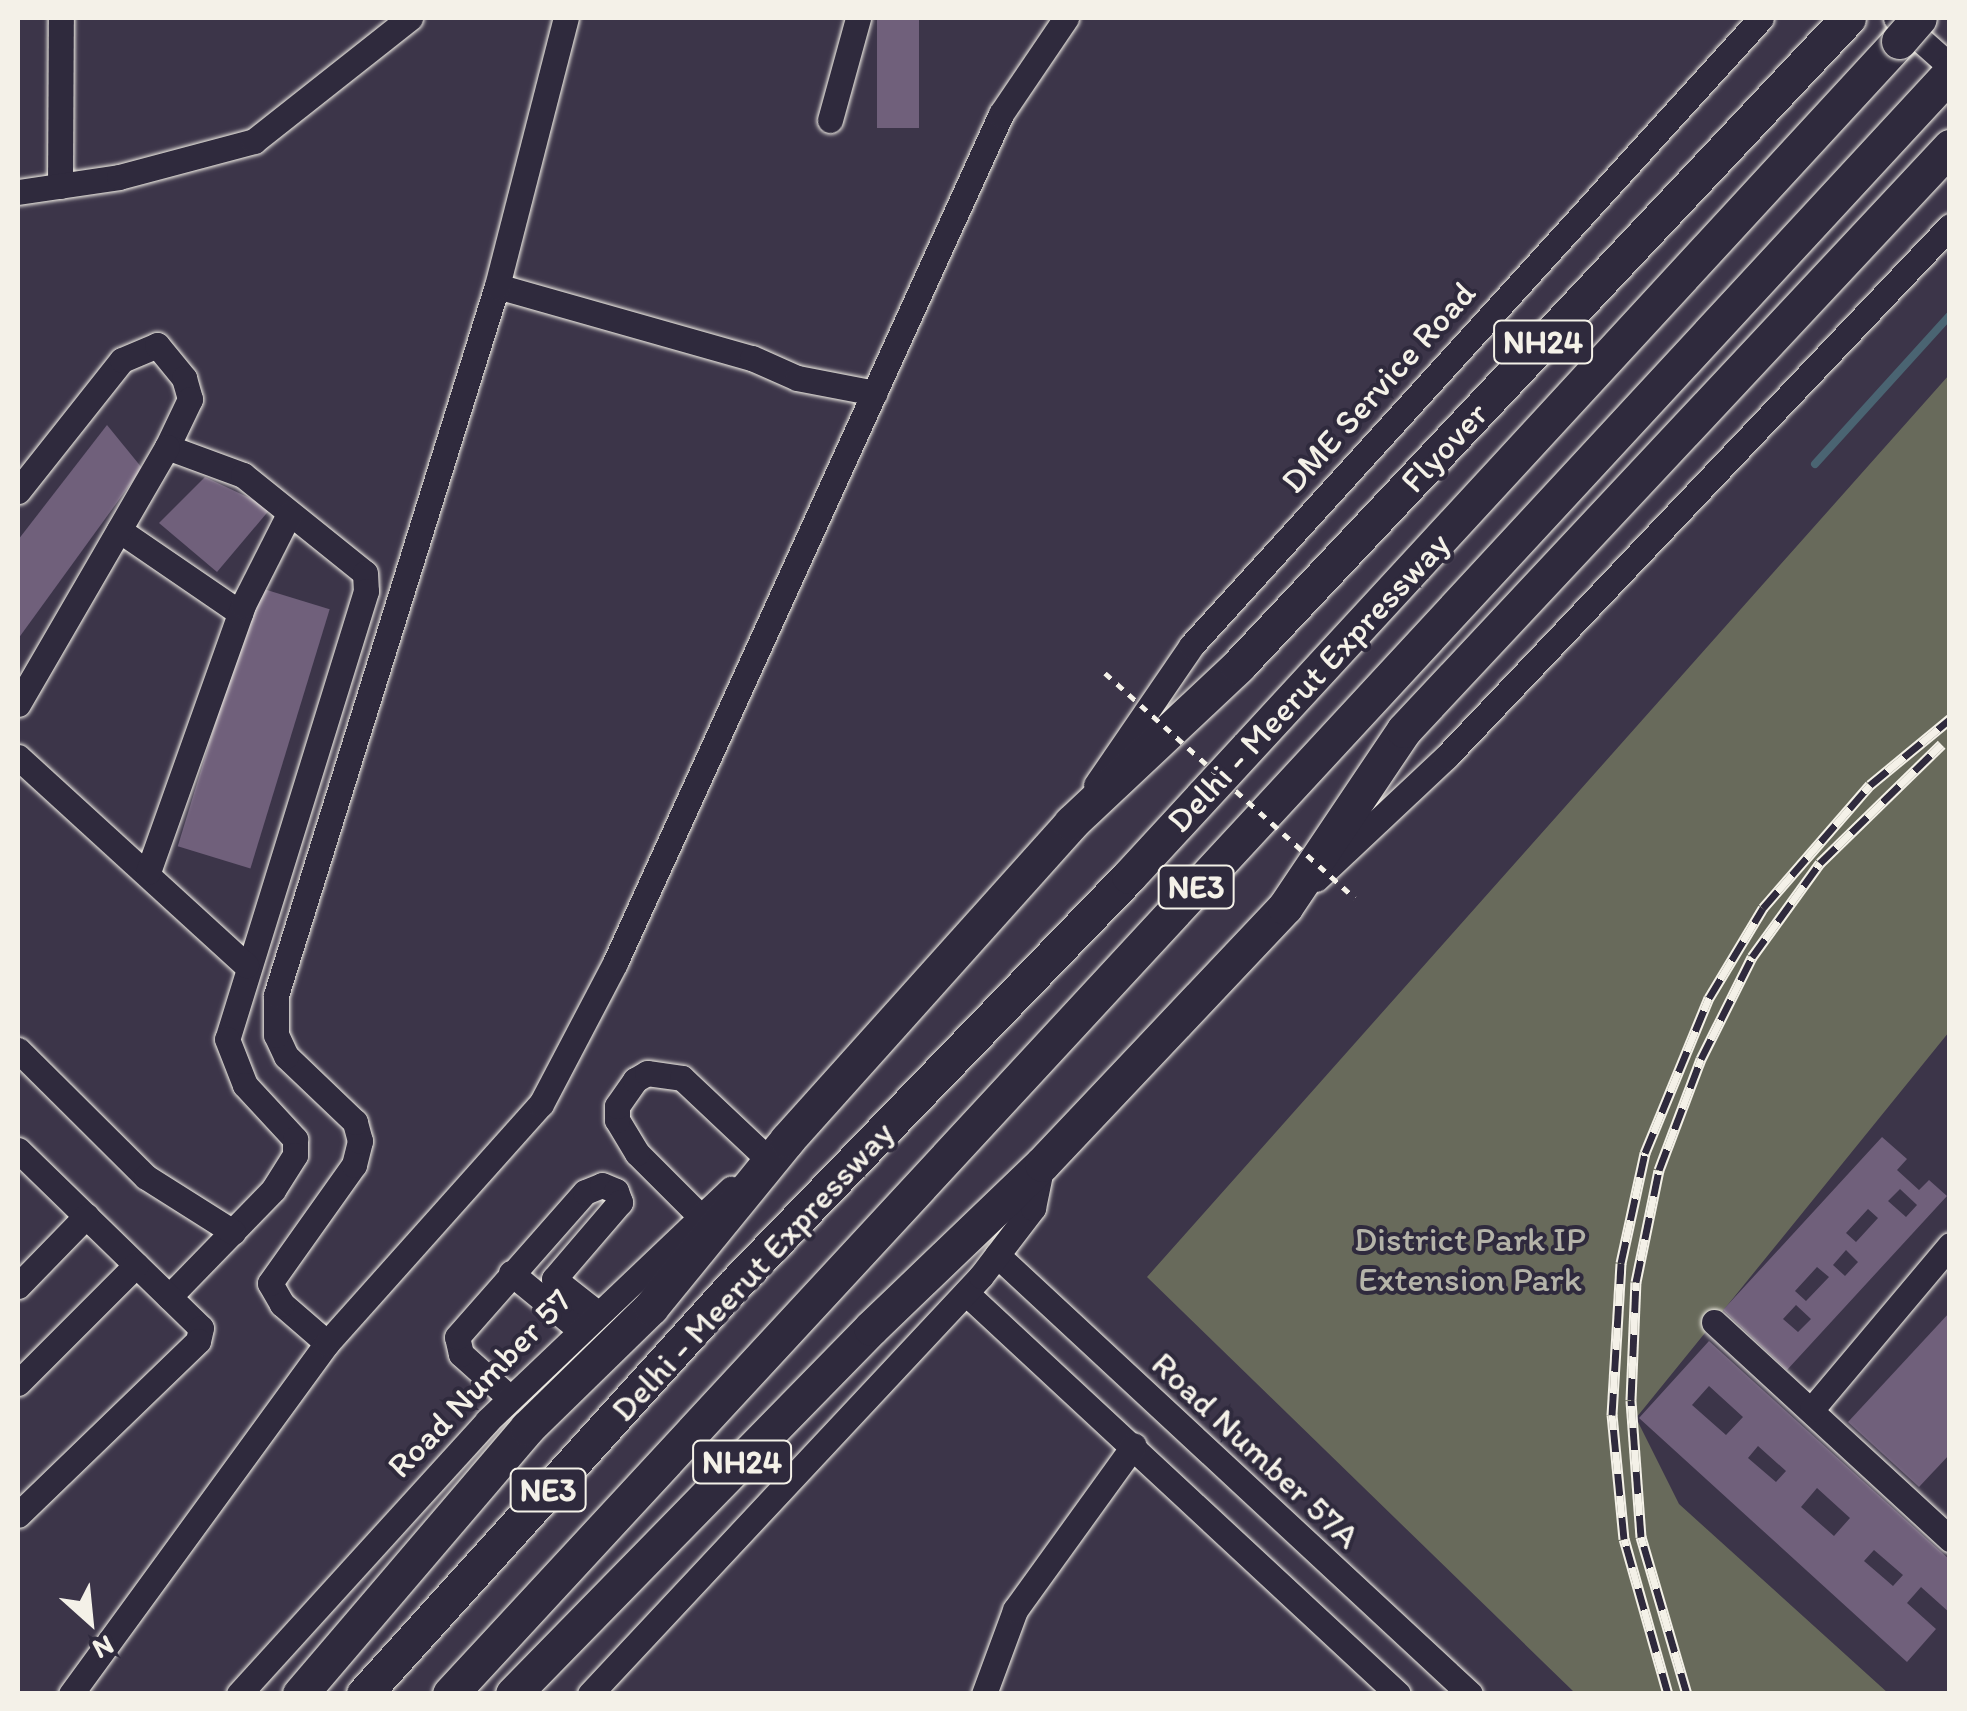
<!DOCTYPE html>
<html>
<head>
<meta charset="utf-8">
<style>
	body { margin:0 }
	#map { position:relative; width:1967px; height:1711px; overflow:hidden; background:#3c3549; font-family:Itim,sans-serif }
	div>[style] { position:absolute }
	.green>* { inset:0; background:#686a5b }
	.stream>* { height:8px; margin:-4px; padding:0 4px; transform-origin:4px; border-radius:4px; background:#4a6472 }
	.building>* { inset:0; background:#70607b; transform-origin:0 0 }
	.roads { filter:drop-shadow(0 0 2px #f4f1e8) drop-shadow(0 0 2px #f4f1e8) }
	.minor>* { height:25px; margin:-12.5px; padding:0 12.5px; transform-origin:12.5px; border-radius:12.5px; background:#2f2a3d }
	.highway>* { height:35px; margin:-17.5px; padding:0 17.5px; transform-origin:17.5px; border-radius:17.5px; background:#2f2a3d }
	.rail>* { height:11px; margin-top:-5.5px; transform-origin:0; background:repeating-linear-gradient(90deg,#2f2a3d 0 22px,#f4f1e8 0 44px); box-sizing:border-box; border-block:2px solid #f4f1e8 }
	.path-bridge>* { height:5px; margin-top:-2.5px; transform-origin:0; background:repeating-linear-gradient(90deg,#f4f1e8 0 8px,transparent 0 16px) }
	.bridges { filter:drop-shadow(0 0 2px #f4f1e8) drop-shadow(0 0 2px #f4f1e8) }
	.highway-bridge>* { height:35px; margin:-17.5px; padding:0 17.5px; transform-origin:17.5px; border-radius:17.5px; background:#2f2a3d }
	span { translate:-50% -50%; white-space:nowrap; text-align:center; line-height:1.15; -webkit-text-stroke:8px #2f2a3d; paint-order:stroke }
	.shield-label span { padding:2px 8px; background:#2f2a3d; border:2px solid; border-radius:8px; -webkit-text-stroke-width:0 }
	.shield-label { font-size:32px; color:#f4f1e8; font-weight:700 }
	.street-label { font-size:35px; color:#f4f1e8 }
	.park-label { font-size:35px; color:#b5b4a9 }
	.frame { position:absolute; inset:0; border:20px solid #f4f1e8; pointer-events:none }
	.north { position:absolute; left:40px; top:1571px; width:100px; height:100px; -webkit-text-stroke:8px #2f2a3d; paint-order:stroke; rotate:153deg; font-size:28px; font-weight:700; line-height:40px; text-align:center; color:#f4f1e8 }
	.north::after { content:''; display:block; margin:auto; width:35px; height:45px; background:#f4f1e8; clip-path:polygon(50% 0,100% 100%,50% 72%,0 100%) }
</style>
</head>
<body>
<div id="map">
	<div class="green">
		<i style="clip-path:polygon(1949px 375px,1949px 1032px,1636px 1418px,1679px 1504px,1888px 1693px,1575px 1693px,1147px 1277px)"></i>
	</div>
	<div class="stream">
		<i style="left:1815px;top:464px;width:201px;rotate:-47.8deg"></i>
	</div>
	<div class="building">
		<i style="left:877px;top:18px;width:42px;height:110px"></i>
		<i style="clip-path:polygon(107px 425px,142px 468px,18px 639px,18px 540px)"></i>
		<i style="clip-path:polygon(205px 477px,271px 508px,217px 572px,159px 523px)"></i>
		<i style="left:257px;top:587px;width:76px;height:271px;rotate:17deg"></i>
		<i style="clip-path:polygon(evenodd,1882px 1137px,1907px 1159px,1897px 1170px,1919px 1190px,1929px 1180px,1947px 1196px,1787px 1370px,1723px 1310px,1882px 1137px,1900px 1189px,1917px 1205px,1906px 1217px,1888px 1201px,1900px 1189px,1882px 1137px,1868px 1209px,1878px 1218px,1856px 1242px,1846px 1233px,1868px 1209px,1882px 1137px,1846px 1250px,1858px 1262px,1845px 1276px,1833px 1265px,1846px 1250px,1882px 1137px,1817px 1267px,1829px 1277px,1806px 1301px,1795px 1291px,1817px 1267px,1882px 1137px,1796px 1305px,1811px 1319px,1798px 1332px,1783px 1319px,1796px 1305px)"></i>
		<i style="clip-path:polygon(1950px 1312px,1950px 1454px,1919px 1487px,1848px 1422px)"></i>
		<i style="clip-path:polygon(evenodd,1709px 1341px,1950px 1560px,1950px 1613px,1921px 1587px,1907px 1603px,1936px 1629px,1907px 1662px,1639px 1418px,1709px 1341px,1709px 1386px,1743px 1417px,1726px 1435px,1692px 1405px,1709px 1386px,1709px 1341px,1758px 1446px,1786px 1471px,1776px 1482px,1748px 1458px,1758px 1446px,1709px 1341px,1817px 1488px,1850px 1518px,1834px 1536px,1801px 1507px,1817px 1488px,1709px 1341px,1874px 1550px,1903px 1575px,1893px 1586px,1864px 1561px,1874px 1550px)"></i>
	</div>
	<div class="roads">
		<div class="minor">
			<i style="left:1896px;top:18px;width:72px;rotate:41.6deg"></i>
			<i style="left:830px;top:120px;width:106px;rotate:-74.6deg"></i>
			<i style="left:60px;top:186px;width:168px;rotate:-89.7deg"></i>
			<i style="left:18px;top:192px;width:102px;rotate:-8.4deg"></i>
			<i style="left:119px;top:177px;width:140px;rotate:-14.9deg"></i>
			<i style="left:254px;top:141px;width:199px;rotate:-38.3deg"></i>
			<i style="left:497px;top:286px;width:265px;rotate:15.8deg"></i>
			<i style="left:752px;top:358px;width:49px;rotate:24deg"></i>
			<i style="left:797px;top:378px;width:79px;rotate:10.9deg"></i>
			<i style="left:18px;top:491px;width:167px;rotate:-51.6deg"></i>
			<i style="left:122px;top:360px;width:38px;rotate:-23deg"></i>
			<i style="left:157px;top:345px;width:43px;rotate:50.7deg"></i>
			<i style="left:184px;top:378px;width:22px;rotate:74deg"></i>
			<i style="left:190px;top:399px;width:53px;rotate:115.6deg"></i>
			<i style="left:167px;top:447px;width:81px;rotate:20.2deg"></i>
			<i style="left:243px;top:475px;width:156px;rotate:38.8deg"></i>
			<i style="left:365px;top:573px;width:18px;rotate:87deg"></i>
			<i style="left:366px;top:591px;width:469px;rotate:107.2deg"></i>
			<i style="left:227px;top:1039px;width:49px;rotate:68.6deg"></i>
			<i style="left:245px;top:1085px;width:74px;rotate:47.2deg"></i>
			<i style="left:295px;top:1139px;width:16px;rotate:90deg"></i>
			<i style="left:295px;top:1155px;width:41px;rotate:122.2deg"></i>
			<i style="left:273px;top:1190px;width:149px;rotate:134.2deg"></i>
			<i style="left:119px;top:530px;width:147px;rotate:34.4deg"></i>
			<i style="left:18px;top:704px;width:297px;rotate:-59.9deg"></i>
			<i style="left:18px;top:757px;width:309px;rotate:42.4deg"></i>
			<i style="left:1096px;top:785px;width:168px;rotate:-55.6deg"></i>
			<i style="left:1191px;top:646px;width:848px;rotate:-47.77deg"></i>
			<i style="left:148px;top:872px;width:283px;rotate:-70.4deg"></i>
			<i style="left:243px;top:605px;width:102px;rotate:-63.2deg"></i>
			<i style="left:1316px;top:879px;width:178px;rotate:-43.2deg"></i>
			<i style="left:1446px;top:757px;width:732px;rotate:-46.49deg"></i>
			<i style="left:18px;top:1050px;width:180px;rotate:44.8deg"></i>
			<i style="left:146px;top:1177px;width:103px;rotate:32.3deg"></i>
			<i style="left:18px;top:1150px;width:255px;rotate:44.2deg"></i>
			<i style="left:201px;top:1328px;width:13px;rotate:103deg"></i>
			<i style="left:198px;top:1341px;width:250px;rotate:136deg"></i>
			<i style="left:700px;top:1216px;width:89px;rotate:-135deg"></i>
			<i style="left:637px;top:1153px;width:39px;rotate:-121deg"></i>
			<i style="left:617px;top:1120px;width:14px;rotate:-90deg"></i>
			<i style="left:617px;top:1106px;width:32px;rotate:-55deg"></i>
			<i style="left:635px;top:1080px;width:14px;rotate:-30deg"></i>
			<i style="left:647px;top:1073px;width:35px;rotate:8deg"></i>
			<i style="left:682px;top:1078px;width:117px;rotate:43.3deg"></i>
			<i style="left:997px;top:1255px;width:645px;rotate:42.86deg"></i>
			<i style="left:511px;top:1273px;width:88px;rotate:39.5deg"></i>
			<i style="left:18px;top:1286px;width:98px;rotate:-45.8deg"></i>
			<i style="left:966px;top:1293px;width:589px;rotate:42.87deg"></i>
			<i style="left:1714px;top:1322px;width:321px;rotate:42.6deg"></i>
			<i style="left:327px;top:1343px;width:60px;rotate:-139.1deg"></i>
			<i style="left:282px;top:1304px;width:24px;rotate:-120deg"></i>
			<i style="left:270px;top:1283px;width:145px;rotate:-54.6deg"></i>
			<i style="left:354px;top:1165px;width:25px;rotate:-76deg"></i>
			<i style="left:360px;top:1141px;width:20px;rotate:-105deg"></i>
			<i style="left:355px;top:1122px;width:95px;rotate:-136.3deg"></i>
			<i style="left:286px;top:1056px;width:23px;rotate:-115deg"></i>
			<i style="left:276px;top:1035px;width:40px;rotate:-90deg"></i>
			<i style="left:276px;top:995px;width:743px;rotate:-72.69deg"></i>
			<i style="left:497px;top:286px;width:277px;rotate:-75.6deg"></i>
			<i style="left:18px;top:1383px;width:167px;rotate:-45deg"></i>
			<i style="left:510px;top:1398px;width:66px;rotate:-138.1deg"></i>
			<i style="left:461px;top:1354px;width:17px;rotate:-103deg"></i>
			<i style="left:457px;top:1337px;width:193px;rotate:-48.6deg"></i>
			<i style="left:585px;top:1192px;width:18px;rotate:-22deg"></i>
			<i style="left:602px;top:1185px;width:15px;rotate:23deg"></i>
			<i style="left:616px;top:1191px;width:12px;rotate:70deg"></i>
			<i style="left:620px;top:1202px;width:101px;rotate:130.6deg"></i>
			<i style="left:554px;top:1279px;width:53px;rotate:38.2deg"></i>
			<i style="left:1812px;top:1409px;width:214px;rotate:-49.9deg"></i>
			<i style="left:71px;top:1694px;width:434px;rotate:-53.9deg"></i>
			<i style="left:327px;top:1343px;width:321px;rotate:-48.2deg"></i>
			<i style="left:541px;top:1104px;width:159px;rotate:-62.3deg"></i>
			<i style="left:615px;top:963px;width:933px;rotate:-65.55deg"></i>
			<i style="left:1001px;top:114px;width:116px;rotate:-55.9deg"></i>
			<i style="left:239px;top:1694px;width:369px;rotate:-47.7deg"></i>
			<i style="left:487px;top:1421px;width:337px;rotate:-43.6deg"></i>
			<i style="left:590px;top:1694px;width:572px;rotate:-46.91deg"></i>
			<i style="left:981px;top:1276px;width:86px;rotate:-52.6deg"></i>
			<i style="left:1033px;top:1208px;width:45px;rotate:-78.4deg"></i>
			<i style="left:984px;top:1694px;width:90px;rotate:-69.7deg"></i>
			<i style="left:1015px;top:1610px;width:203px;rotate:-54.2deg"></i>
		</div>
		<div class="highway">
			<i style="left:300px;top:1694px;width:350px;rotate:-49.5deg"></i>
			<i style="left:527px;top:1428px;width:173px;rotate:-44.3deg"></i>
			<i style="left:651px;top:1307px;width:215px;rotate:-50.8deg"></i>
			<i style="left:787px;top:1140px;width:426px;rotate:-48.1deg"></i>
			<i style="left:1071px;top:823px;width:229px;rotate:-43.2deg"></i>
			<i style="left:1238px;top:666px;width:890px;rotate:-46.73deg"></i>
			<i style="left:364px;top:1694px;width:549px;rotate:-47.88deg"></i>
			<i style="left:732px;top:1287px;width:571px;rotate:-45.99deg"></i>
			<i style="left:1129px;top:876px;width:1136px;rotate:-47.32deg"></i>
			<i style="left:450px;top:1694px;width:2209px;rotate:-47.22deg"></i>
			<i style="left:513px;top:1694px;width:512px;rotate:-45.63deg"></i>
			<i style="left:871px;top:1328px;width:237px;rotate:-43.8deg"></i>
			<i style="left:1042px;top:1164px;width:354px;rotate:-46.6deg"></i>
			<i style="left:1285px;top:907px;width:213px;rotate:-56.1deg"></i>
			<i style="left:1404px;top:730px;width:799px;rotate:-46.88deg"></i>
		</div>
	</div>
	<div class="rail">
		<i style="left:1668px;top:1694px;width:161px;rotate:-105.8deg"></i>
		<i style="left:1624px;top:1539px;width:125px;rotate:-95.5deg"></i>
		<i style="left:1612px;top:1415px;width:152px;rotate:-86.6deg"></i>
		<i style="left:1621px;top:1263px;width:113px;rotate:-77.7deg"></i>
		<i style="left:1645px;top:1153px;width:168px;rotate:-67.6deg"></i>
		<i style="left:1709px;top:998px;width:105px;rotate:-59deg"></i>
		<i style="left:1763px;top:908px;width:163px;rotate:-49deg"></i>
		<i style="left:1870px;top:785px;width:104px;rotate:-39.5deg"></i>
		<i style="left:1687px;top:1694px;width:164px;rotate:-106.3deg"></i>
		<i style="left:1641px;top:1537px;width:137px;rotate:-94.2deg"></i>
		<i style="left:1631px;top:1400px;width:118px;rotate:-87.6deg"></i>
		<i style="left:1636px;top:1282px;width:114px;rotate:-78.4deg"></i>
		<i style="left:1659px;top:1170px;width:119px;rotate:-69.3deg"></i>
		<i style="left:1701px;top:1059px;width:114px;rotate:-63.4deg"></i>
		<i style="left:1752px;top:957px;width:116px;rotate:-54.1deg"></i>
		<i style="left:1820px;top:863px;width:170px;rotate:-44.3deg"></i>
	</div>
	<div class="path-bridge">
		<i style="left:1105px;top:673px;width:336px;rotate:42deg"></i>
	</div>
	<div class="bridges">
		<div class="highway-bridge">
			<i style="left:1899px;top:41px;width:30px;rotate:-49deg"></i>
		</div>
	</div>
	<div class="shield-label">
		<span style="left:1543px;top:342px">NH24</span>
		<span style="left:1196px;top:887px">NE3</span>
		<span style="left:742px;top:1462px">NH24</span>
		<span style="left:548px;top:1490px">NE3</span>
	</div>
	<div class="street-label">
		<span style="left:1378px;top:387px;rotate:-48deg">DME Service Road</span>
		<span style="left:1444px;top:447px;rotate:-47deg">Flyover</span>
		<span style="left:1308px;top:682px;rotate:-47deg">Delhi - Meerut Expressway</span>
		<span style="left:752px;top:1271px;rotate:-47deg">Delhi - Meerut Expressway</span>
		<span style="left:479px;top:1383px;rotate:-46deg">Road Number 57</span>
		<span style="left:1256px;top:1450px;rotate:43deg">Road Number 57A</span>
	</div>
	<div class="park-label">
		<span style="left:1470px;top:1259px">District Park IP<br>Extension Park</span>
	</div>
	<div class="frame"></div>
	<div class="north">N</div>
</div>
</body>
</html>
